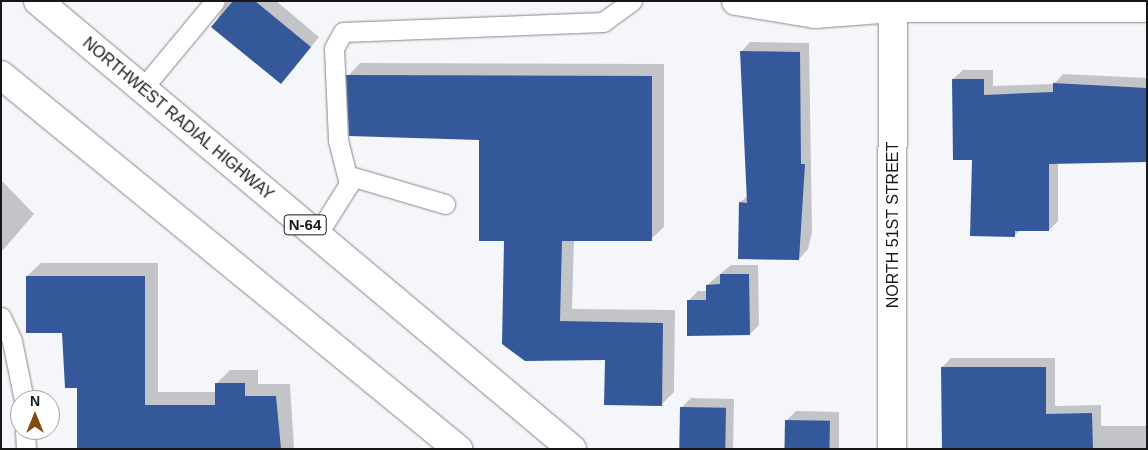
<!DOCTYPE html>
<html>
<head>
<meta charset="utf-8">
<style>
	body { margin:0 }
	#map { position:relative; width:1148px; height:450px; overflow:hidden; background:#f4f6f9; font-family:Arial,sans-serif }
	div>[style] { position:absolute }
	.shadow>* { inset:0; background:#0003 }
	.building>* { inset:0; background:#34589a; transform-origin:0 0 }
	.roads { filter:drop-shadow(0 0 1px #858789) drop-shadow(0 0 1px #858789) }
	.service>* { height:19px; margin:-9.5px; padding:0 9.5px; transform-origin:9.5px; border-radius:9.5px; background:#fff }
	.minor>* { height:28px; margin:-14px; padding:0 14px; transform-origin:14px; border-radius:14px; background:#fff }
	.primary>* { height:28px; margin:-14px; padding:0 14px; transform-origin:14px; border-radius:14px; background:#fff }
	span { translate:-50% -50%; white-space:nowrap; text-align:center; line-height:1.15; -webkit-text-stroke:5px #fff; paint-order:stroke }
	.shield-label span { padding:1px 4px; background:#fff; border:1px solid; border-radius:4px; -webkit-text-stroke-width:0 }
	.shield-label { font-size:15px; color:#171718; font-weight:700 }
	.street-label { font-size:16px; color:#171718 }
	.frame { position:absolute; inset:0; border:2px solid #171718; pointer-events:none }
	.north { position:absolute; left:10px; top:390px; width:50px; height:50px; box-sizing:border-box; background:#fff; border:1px solid #a2a2a3; border-radius:50%; rotate:0deg; font-size:14px; font-weight:700; line-height:20px; text-align:center; color:#171718 }
	.north::after { content:''; display:block; margin:auto; width:18px; height:22px; background:#87490a; clip-path:polygon(50% 0,100% 100%,50% 72%,0 100%) }
</style>
</head>
<body>
<div id="map">
	<div class="shadow">
		<i style="clip-path:polygon(227px 1px,276px 1px,319px 37px,290px 73px,213px 27px)"></i>
		<i style="clip-path:polygon(750px 42px,809px 43px,812px 232px,808px 249px,799px 259px,740px 203px,748px 195px,741px 52px)"></i>
		<i style="clip-path:polygon(360px 63px,664px 64px,664px 227px,651px 239px,574px 239px,572px 309px,675px 310px,674px 392px,661px 405px,606px 359px,525px 359px,505px 239px,481px 139px,348px 76px)"></i>
		<i style="clip-path:polygon(963px 70px,993px 70px,993px 86px,1054px 84px,1063px 74px,1147px 78px,1147px 162px,1058px 162px,1058px 221px,1049px 230px,1020px 230px,1014px 236px,973px 159px,953px 79px)"></i>
		<i style="clip-path:polygon(1px 180px,34px 214px,3px 250px,1px 250px)"></i>
		<i style="clip-path:polygon(41px 263px,158px 263px,158px 392px,217px 392px,217px 383px,230px 370px,258px 370px,258px 384px,290px 384px,294px 448px,79px 449px,79px 387px,63px 332px,27px 276px)"></i>
		<i style="clip-path:polygon(731px 265px,758px 265px,759px 325px,750px 334px,688px 301px,698px 291px,707px 291px,707px 285px)"></i>
		<i style="clip-path:polygon(951px 358px,1055px 358px,1055px 406px,1101px 405px,1101px 426px,1147px 426px,1147px 449px,943px 449px,942px 367px)"></i>
		<i style="clip-path:polygon(691px 398px,734px 399px,733px 449px,680px 449px,681px 408px)"></i>
		<i style="clip-path:polygon(796px 411px,839px 412px,839px 449px,786px 449px,786px 421px)"></i>
	</div>
	<div class="building">
		<i style="clip-path:polygon(233px 1px,255px 1px,311px 47px,281px 84px,211px 27px)"></i>
		<i style="clip-path:polygon(740px 51px,800px 52px,801px 164px,805px 164px,799px 260px,738px 259px,739px 202px,747px 203px)"></i>
		<i style="clip-path:polygon(346px 75px,652px 76px,652px 241px,562px 241px,560px 321px,663px 323px,662px 406px,604px 405px,605px 360px,525px 361px,502px 344px,504px 241px,479px 241px,479px 140px,349px 136px)"></i>
		<i style="clip-path:polygon(952px 79px,984px 79px,984px 95px,1053px 92px,1053px 83px,1147px 88px,1147px 162px,1049px 164px,1049px 231px,1015px 231px,1015px 237px,970px 236px,972px 160px,953px 160px)"></i>
		<i style="clip-path:polygon(720px 274px,749px 274px,750px 335px,687px 336px,687px 300px,706px 300px,706px 285px,720px 284px)"></i>
		<i style="clip-path:polygon(26px 276px,145px 276px,145px 405px,215px 405px,215px 383px,245px 383px,245px 396px,276px 396px,281px 449px,77px 449px,77px 388px,65px 388px,62px 333px,26px 333px)"></i>
		<i style="clip-path:polygon(941px 367px,1046px 367px,1046px 414px,1092px 413px,1093px 449px,942px 449px)"></i>
		<i style="left:680px;top:407px;width:46px;height:42px;rotate:1deg"></i>
		<i style="left:785px;top:420px;width:45px;height:29px;rotate:1deg"></i>
	</div>
	<div class="roads">
		<div class="service">
			<i style="left:142px;top:89px;width:114px;rotate:-50.3deg"></i>
			<i style="left:350px;top:176px;width:99px;rotate:16.4deg"></i>
			<i style="left:317px;top:235px;width:60px;rotate:-57.9deg"></i>
			<i style="left:349px;top:184px;width:45px;rotate:-104deg"></i>
			<i style="left:338px;top:140px;width:92px;rotate:-92.5deg"></i>
			<i style="left:334px;top:48px;width:18px;rotate:-61deg"></i>
			<i style="left:343px;top:32px;width:260px;rotate:-2.2deg"></i>
			<i style="left:603px;top:22px;width:36px;rotate:-36deg"></i>
			<i style="left:1px;top:317px;width:26px;rotate:65deg"></i>
			<i style="left:12px;top:341px;width:60px;rotate:78.5deg"></i>
			<i style="left:25px;top:430px;width:19px;rotate:87deg"></i>
		</div>
		<div class="minor">
			<i style="left:736px;top:1px;width:80px;rotate:9.3deg"></i>
			<i style="left:815px;top:14px;width:78px;rotate:-4.4deg"></i>
			<i style="left:893px;top:8px;width:254px"></i>
			<i style="left:892px;top:449px;width:448px;rotate:-89.9deg"></i>
		</div>
		<div class="primary">
			<i style="left:38px;top:1px;width:697px;rotate:40deg"></i>
			<i style="left:1px;top:75px;width:591px;rotate:39.3deg"></i>
		</div>
	</div>
	<div class="shield-label">
		<span style="left:305px;top:225px">N-64</span>
	</div>
	<div class="street-label">
		<span style="left:178px;top:119px;rotate:40deg">NORTHWEST RADIAL HIGHWAY</span>
		<span style="left:893px;top:225px;rotate:-90deg">NORTH 51ST STREET</span>
	</div>
	<div class="frame"></div>
	<div class="north">N</div>
</div>
</body>
</html>
